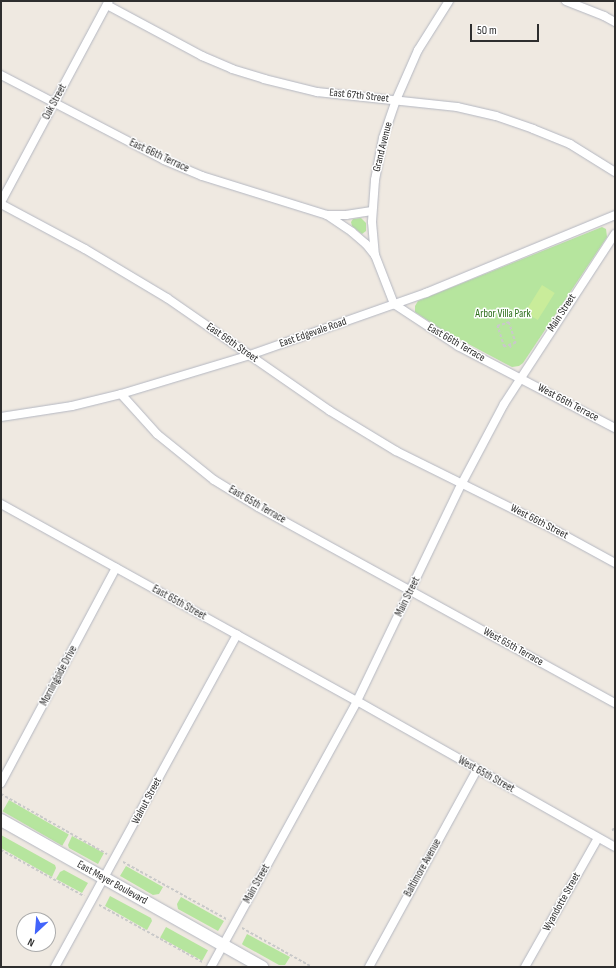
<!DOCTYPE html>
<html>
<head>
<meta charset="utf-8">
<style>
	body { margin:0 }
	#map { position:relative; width:616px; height:968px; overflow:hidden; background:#efe9e1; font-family:"Sofia Sans Condensed",sans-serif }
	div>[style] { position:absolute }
	.green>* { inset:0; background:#b6e59e; transform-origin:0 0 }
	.pitch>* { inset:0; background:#c9ec9a; transform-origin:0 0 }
	.path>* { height:1.5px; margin-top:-0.75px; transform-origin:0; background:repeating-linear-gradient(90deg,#c9c9c9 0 3px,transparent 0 5px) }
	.roads { filter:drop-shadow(0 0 1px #b4b7c1) drop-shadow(0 0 1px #b4b7c1) }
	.street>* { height:8px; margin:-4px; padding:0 4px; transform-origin:4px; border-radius:4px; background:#fff }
	.secondary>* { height:12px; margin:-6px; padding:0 6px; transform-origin:6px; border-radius:6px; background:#fff }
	span { translate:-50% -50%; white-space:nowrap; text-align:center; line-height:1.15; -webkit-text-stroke:3px #fff; paint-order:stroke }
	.street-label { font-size:11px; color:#2e2e2e }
	.park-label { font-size:11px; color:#2c6e1b }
	.frame { position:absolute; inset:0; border:2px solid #2e2e2e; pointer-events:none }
	.north { position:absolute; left:16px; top:912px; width:40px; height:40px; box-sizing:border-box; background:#fff; border:1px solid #ababab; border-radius:50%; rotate:206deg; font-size:11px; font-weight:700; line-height:16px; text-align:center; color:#2e2e2e }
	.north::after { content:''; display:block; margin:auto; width:14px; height:18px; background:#4264fb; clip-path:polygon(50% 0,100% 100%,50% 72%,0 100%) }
	.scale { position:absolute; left:470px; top:24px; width:69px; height:18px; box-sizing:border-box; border:2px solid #2e2e2e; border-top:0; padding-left:5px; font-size:12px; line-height:14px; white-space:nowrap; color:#2e2e2e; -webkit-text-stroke:3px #fff; paint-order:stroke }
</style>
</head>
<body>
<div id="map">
	<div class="green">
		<i style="clip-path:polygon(361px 218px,366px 223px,366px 231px,362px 234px,352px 226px,351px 222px,353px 219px)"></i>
		<i style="clip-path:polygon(602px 227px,606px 229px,607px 237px,523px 363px,519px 366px,512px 367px,506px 364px,444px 331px,415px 312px,415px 306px,418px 301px)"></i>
		<i style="left:9px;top:800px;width:69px;height:13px;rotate:30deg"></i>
		<i style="clip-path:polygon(1px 835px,55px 865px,56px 868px,52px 877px,1px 848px)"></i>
		<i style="clip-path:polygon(72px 836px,104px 853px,98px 864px,69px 848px,68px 845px)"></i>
		<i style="clip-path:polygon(126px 866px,163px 887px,159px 894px,153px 895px,122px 877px,120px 876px)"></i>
		<i style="clip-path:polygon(64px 870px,88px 883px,82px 893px,56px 879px,60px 872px)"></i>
		<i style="clip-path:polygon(110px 896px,151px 918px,152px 921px,147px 930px,105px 906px)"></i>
		<i style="clip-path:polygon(181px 897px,224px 921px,218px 931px,178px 909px,177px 904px)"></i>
		<i style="left:166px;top:927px;width:48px;height:12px;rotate:29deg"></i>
		<i style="clip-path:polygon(247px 934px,290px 957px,285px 965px,279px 965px,243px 945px,242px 944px)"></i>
	</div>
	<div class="pitch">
		<i style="left:542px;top:285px;width:15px;height:32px;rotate:32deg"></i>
	</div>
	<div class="path">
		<i style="left:509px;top:322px;width:22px;rotate:72deg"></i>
		<i style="left:516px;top:343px;width:13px;rotate:162deg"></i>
		<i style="left:504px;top:347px;width:22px;rotate:-108deg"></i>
		<i style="left:497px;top:326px;width:13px;rotate:-18deg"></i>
		<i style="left:510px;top:345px;width:5px;rotate:68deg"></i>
		<i style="left:1px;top:794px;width:122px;rotate:29.5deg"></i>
		<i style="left:612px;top:831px;width:6px;rotate:-59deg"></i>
		<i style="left:1px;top:850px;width:95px;rotate:29deg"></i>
		<i style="left:123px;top:862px;width:120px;rotate:28.9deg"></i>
		<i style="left:99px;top:905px;width:120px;rotate:28.9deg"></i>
		<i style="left:242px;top:928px;width:80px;rotate:29.1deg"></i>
	</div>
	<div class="roads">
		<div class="street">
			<i style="left:449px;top:1px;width:58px;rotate:122.3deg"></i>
			<i style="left:418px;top:50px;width:55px;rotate:113.7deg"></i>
			<i style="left:396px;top:100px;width:40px;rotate:108.9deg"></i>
			<i style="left:383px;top:138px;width:43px;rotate:100.8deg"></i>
			<i style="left:375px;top:180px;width:42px;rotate:94.1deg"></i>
			<i style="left:372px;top:222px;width:33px;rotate:85deg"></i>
			<i style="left:375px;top:255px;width:53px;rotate:68.8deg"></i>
			<i style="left:394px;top:304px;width:77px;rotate:33.3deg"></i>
			<i style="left:458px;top:346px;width:177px;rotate:27.6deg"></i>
			<i style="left:566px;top:1px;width:41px;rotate:21.5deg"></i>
			<i style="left:604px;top:16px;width:13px;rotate:29deg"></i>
			<i style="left:107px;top:5px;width:108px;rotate:28.2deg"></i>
			<i style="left:202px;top:56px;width:33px;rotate:23deg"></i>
			<i style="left:232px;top:69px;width:34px;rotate:17deg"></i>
			<i style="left:264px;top:79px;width:55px;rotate:13.8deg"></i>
			<i style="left:317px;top:92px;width:141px;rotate:6.1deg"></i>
			<i style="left:457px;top:107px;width:40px;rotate:13deg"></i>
			<i style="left:496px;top:116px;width:39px;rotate:19deg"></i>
			<i style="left:533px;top:129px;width:40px;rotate:22deg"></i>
			<i style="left:570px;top:144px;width:53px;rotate:31.9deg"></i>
			<i style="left:1px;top:75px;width:184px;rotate:27.5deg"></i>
			<i style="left:164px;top:160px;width:41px;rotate:22.8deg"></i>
			<i style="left:202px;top:176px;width:131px;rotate:17.3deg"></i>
			<i style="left:327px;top:215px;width:30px;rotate:34deg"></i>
			<i style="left:352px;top:232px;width:18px;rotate:41deg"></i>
			<i style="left:366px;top:244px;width:14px;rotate:51deg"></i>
			<i style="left:1px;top:202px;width:228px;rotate:-61.8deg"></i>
			<i style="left:1px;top:204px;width:95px;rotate:28.2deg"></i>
			<i style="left:85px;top:249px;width:96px;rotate:30.9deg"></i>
			<i style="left:167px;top:298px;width:198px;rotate:34.7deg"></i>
			<i style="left:330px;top:411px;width:77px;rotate:31.2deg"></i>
			<i style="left:396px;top:451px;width:173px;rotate:26.4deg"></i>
			<i style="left:551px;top:528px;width:73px;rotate:28.7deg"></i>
			<i style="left:327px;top:215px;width:19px"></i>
			<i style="left:346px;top:215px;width:26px;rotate:-9deg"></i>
			<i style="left:121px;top:394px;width:54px;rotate:48deg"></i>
			<i style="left:157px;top:434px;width:73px;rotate:38.9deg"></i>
			<i style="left:214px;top:480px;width:52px;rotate:31.5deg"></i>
			<i style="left:258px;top:507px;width:407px;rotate:28.8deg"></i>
			<i style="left:1px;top:417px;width:72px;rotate:-8.8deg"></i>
			<i style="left:72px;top:406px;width:50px;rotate:-13.8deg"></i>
			<i style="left:121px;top:394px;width:135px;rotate:-16.8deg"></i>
			<i style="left:250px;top:355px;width:187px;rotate:-19.4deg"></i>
			<i style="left:426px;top:293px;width:204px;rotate:-22.4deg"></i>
			<i style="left:1px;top:504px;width:407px;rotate:29deg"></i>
			<i style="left:357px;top:701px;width:296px;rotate:29.5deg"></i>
			<i style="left:1px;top:783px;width:244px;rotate:-61.9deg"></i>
			<i style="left:55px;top:967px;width:379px;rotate:-61.3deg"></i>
			<i style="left:211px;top:967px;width:303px;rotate:-61.2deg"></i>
			<i style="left:357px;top:701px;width:242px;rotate:-64.3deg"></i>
			<i style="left:462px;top:483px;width:89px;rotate:-62deg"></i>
			<i style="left:504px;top:404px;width:203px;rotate:-56.9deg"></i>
			<i style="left:369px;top:967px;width:225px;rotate:-61.3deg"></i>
			<i style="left:525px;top:967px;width:148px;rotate:-60.5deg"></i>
		</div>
		<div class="secondary">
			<i style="left:1px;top:820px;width:300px;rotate:29.4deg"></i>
		</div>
	</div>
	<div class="street-label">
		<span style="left:359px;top:96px;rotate:6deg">East 67th Street</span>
		<span style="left:55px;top:102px;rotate:-62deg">Oak Street</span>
		<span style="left:383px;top:147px;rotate:-76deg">Grand Avenue</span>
		<span style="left:159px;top:156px;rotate:25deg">East 66th Terrace</span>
		<span style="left:562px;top:313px;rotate:-57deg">Main Street</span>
		<span style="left:313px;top:333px;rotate:-19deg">East Edgevale Road</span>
		<span style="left:232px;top:343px;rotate:35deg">East 66th Street</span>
		<span style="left:456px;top:343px;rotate:30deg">East 66th Terrace</span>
		<span style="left:568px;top:403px;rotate:28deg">West 66th Terrace</span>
		<span style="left:257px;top:505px;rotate:30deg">East 65th Terrace</span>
		<span style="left:539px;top:522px;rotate:27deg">West 66th Street</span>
		<span style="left:408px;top:597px;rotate:-64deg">Main Street</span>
		<span style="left:179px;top:603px;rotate:29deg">East 65th Street</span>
		<span style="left:513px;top:647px;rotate:29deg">West 65th Terrace</span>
		<span style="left:59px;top:676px;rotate:-62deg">Morningside Drive</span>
		<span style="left:486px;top:775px;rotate:29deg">West 65th Street</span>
		<span style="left:147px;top:801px;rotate:-62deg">Walnut Street</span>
		<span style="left:423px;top:868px;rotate:-61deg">Baltimore Avenue</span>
		<span style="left:112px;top:883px;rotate:29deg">East Meyer Boulevard</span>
		<span style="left:257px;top:884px;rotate:-61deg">Main Street</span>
		<span style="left:562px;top:902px;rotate:-61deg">Wyandotte Street</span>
	</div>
	<div class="park-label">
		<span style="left:503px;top:314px">Arbor Villa Park</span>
	</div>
	<div class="frame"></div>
	<div class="north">N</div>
	<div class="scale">50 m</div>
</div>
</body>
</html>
